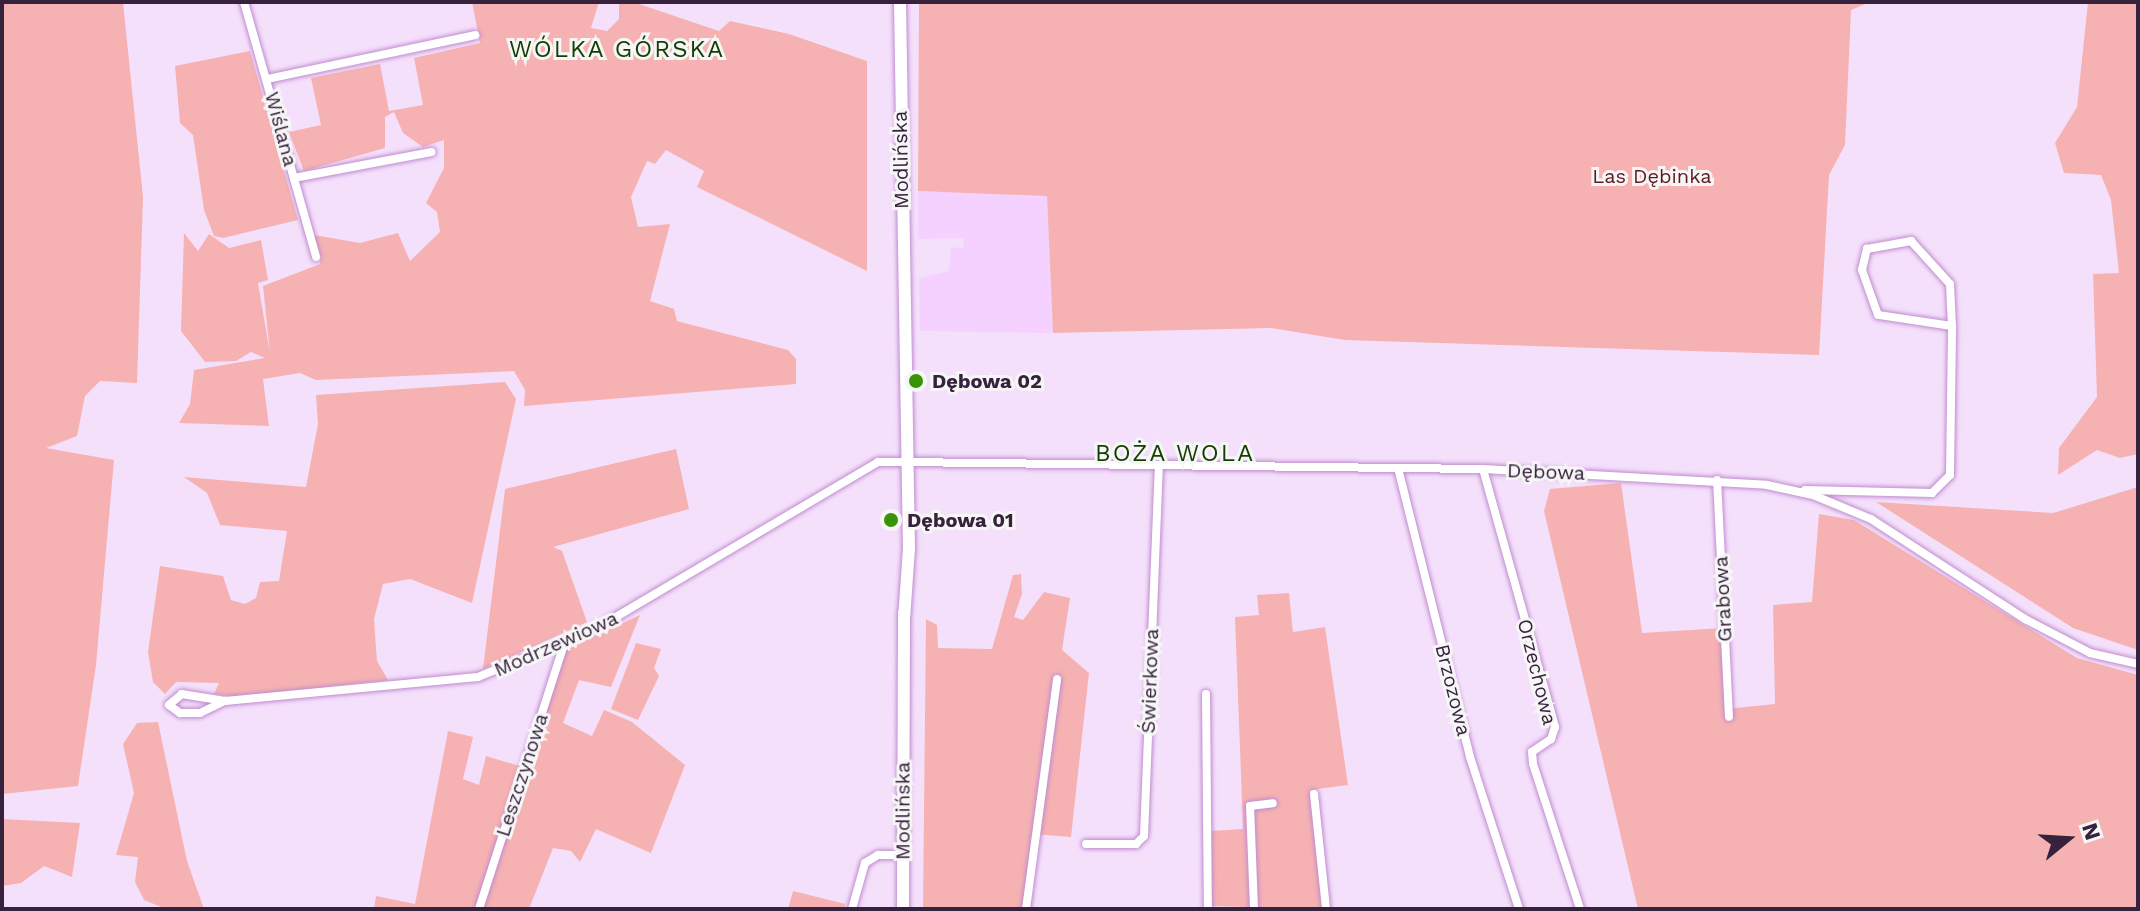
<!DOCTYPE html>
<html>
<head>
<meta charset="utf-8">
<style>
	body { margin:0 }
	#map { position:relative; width:2140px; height:911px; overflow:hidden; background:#f5e0fc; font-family:"Work Sans",sans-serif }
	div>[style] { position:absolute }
	.built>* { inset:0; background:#f4d1fe }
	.green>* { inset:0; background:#f6b2b2 }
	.roads { filter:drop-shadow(0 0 2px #c08cce) drop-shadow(0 0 2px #c08cce) }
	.minor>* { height:8px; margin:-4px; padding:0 4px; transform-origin:4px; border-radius:4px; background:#fff }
	.secondary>* { height:12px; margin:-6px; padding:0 6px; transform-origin:6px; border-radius:6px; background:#fff }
	.dots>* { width:22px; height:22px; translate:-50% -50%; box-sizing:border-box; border:4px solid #f6f6f6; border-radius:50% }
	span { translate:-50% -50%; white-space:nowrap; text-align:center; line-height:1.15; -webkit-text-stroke:6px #f6f6f6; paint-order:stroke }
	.street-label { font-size:20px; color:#36223c }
	.park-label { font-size:20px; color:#611820 }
	.poi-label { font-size:20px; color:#36223c; font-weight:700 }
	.left { translate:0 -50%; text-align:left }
	.quarter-label { font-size:24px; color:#133e00; letter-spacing:2px }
	.frame { position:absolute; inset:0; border:4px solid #36223c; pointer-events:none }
	.north { position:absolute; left:2028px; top:799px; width:80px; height:80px; -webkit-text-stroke:6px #f6f6f6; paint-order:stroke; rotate:72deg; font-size:22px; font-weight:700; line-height:32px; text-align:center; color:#36223c }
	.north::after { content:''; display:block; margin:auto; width:28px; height:36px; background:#36223c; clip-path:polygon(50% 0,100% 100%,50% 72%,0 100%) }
</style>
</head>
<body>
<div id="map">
	<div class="built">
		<i style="clip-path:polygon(918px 191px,1047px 195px,1053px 333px,920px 331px,919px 278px,949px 271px,951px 248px,964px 247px,963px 238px,918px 239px)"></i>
	</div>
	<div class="green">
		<i style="clip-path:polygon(2px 2px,123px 2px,143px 197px,137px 383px,100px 381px,85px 396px,77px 436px,46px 448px,114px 460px,96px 665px,78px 786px,2px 794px)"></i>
		<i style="clip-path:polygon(472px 2px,599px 2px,591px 28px,607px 31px,619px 19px,619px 2px,633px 2px,719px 31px,730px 21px,789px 34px,867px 61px,867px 271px,697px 187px,704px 171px,666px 150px,655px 164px,647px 161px,631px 197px,638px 227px,670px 224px,650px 301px,674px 309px,677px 321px,788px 350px,796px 359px,796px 384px,524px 406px,525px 390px,514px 371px,316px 380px,300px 373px,263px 379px,269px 426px,179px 423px,190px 404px,194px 370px,265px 358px,251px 352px,236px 361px,205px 362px,181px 331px,184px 233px,198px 251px,209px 234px,229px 248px,261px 240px,268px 280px,258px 283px,270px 353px,263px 286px,320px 264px,314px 235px,360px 243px,398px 233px,410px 261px,440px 232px,437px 212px,426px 203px,444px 168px,444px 140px,423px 147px,403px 133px,394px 112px,385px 117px,385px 148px,304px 171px,289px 132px,321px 125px,311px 78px,380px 64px,389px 111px,423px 105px,414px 58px,480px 43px)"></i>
		<i style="clip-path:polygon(919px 2px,1870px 2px,1851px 10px,1845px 145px,1829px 175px,1819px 355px,1345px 340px,1271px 328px,1053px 333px,1047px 196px,918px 191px)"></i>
		<i style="clip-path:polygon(2088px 2px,2138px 2px,2138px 454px,2120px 458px,2097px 450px,2058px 475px,2059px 448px,2097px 397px,2093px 274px,2119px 273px,2111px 200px,2101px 175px,2064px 173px,2055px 143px,2077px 107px)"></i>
		<i style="clip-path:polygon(250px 51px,298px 220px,223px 238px,214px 236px,204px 210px,193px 135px,180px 123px,175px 66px)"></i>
		<i style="clip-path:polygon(505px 382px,516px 399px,472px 603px,410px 579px,383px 584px,374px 619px,377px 661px,388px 680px,239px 697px,214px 694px,219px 683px,176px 682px,165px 694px,153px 682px,148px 652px,160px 566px,223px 576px,231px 600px,245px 604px,256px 598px,260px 582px,279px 581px,287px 531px,220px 525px,207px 493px,184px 477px,306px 487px,318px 424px,316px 395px)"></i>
		<i style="clip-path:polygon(676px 449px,689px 509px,553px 547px,562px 551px,587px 622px,483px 669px,505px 489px)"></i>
		<i style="clip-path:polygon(1621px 483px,1642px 633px,1723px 628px,1725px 709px,1775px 704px,1773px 605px,1812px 602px,1819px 514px,1854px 520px,2077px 658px,2138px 675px,2138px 909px,1638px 909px,1544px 511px,1550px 489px)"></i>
		<i style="clip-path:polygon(2138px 487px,2138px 650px,2073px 628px,1876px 502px,2053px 513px)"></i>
		<i style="clip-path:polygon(1021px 574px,1022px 594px,1014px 617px,1023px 620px,1044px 592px,1070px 598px,1062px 650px,1089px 673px,1071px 837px,1033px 834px,1025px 909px,923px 909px,926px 619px,937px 625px,938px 648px,992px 649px,1013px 575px)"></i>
		<i style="clip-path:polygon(1289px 593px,1293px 632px,1325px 627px,1348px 785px,1310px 790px,1323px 909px,1211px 906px,1210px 831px,1243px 829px,1235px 617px,1259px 615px,1257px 595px)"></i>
		<i style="clip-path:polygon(640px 615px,611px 687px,579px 680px,563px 723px,592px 736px,604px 710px,632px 722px,685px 765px,651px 853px,596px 829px,580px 862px,571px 851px,553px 848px,529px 909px,374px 909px,376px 896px,415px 904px,448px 731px,473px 737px,463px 779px,479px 785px,486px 756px,523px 767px,563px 651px)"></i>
		<i style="clip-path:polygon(636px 643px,661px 649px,654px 668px,659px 676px,638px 720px,611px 709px)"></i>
		<i style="clip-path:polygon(158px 722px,187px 861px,204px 909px,166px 909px,144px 900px,135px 882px,138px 857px,116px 855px,134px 793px,123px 744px,137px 723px)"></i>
		<i style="clip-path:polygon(2px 819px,80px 823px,72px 877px,44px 866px,21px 883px,2px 886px)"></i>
		<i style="clip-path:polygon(793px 891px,845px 904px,844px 909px,788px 909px)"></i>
	</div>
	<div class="roads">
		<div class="minor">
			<i style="left:244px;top:2px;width:265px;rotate:74.2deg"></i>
			<i style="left:267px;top:79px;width:213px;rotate:-11.9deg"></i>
			<i style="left:294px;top:178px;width:140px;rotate:-10.7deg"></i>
			<i style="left:1398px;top:468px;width:298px;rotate:76deg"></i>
			<i style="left:1470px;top:757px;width:160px;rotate:72.1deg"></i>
			<i style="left:1483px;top:469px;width:268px;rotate:74.4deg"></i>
			<i style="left:1555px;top:727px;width:13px;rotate:108deg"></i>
			<i style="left:1551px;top:739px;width:23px;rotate:146deg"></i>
			<i style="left:1532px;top:752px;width:12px;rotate:85deg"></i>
			<i style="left:1533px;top:764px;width:152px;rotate:72deg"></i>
			<i style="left:1717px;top:480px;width:237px;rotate:87.1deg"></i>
			<i style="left:1805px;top:490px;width:127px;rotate:1.4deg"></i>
			<i style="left:1932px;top:493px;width:25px;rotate:-45deg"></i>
			<i style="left:1950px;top:475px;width:149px;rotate:-89.2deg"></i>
			<i style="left:1952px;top:326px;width:75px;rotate:-171.5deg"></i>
			<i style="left:1878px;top:315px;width:48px;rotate:-109.6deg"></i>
			<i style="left:1862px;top:270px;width:22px;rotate:-77deg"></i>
			<i style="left:1867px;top:249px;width:45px;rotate:-10.3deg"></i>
			<i style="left:1911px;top:241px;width:58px;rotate:47.8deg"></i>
			<i style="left:1950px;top:284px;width:42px;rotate:87.3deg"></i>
			<i style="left:1206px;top:694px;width:215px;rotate:89.5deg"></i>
			<i style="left:225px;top:701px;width:44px;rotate:-170.8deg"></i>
			<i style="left:182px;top:694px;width:17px;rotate:140deg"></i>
			<i style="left:169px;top:705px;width:14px;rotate:36deg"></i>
			<i style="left:180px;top:713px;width:20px"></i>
			<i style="left:200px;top:713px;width:28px;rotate:-26deg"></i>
			<i style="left:225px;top:701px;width:254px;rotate:-5.4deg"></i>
			<i style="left:478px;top:677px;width:131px;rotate:-22.5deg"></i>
			<i style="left:599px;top:627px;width:324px;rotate:-30.6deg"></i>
			<i style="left:878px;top:462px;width:22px"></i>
			<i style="left:900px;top:462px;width:583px;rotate:0.69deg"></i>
			<i style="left:1483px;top:469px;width:284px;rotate:3.2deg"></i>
			<i style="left:1767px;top:485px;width:47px;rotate:12.3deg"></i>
			<i style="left:1813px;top:495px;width:63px;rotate:22.5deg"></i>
			<i style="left:1871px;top:519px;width:184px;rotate:33deg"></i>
			<i style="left:2025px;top:619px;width:73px;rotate:27.6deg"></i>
			<i style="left:2090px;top:653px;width:49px;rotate:12.9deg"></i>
			<i style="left:1314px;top:794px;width:116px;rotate:84deg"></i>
			<i style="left:1086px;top:844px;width:50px"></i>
			<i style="left:1136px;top:844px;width:11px;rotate:-45deg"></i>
			<i style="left:1144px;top:836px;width:371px;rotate:-87.7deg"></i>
			<i style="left:479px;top:909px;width:281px;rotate:-72.2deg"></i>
			<i style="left:852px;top:909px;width:48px;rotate:-74.2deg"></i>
			<i style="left:865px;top:863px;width:15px;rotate:-32deg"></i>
			<i style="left:878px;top:855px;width:25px"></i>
			<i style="left:1026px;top:909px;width:232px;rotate:-82.3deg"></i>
			<i style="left:1254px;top:909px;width:103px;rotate:-92.2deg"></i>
			<i style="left:1250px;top:806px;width:23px;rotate:-7deg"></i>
		</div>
		<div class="secondary">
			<i style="left:900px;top:2px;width:546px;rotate:89.06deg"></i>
			<i style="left:909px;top:548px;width:72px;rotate:94deg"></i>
			<i style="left:903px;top:909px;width:297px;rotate:-89.8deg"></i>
		</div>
	</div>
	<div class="dots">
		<i style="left:916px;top:381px;background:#399307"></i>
		<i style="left:891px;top:520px;background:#399307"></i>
	</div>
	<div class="street-label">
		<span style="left:281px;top:129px;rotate:75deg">Wiślana</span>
		<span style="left:901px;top:160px;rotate:-91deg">Modlińska</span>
		<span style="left:1546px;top:472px;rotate:2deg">Dębowa</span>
		<span style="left:1723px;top:599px;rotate:-93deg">Grabowa</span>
		<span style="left:556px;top:644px;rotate:-24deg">Modrzewiowa</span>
		<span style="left:1537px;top:672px;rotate:76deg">Orzechowa</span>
		<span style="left:1150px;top:681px;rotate:-88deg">Świerkowa</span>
		<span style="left:1453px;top:690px;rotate:76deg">Brzozowa</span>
		<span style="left:522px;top:775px;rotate:-72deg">Leszczynowa</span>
		<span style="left:903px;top:811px;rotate:-90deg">Modlińska</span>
	</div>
	<div class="park-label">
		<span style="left:1652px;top:176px">Las Dębinka</span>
	</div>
	<div class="poi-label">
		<span class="left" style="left:932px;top:381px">Dębowa 02</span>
		<span class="left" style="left:907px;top:520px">Dębowa 01</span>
	</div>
	<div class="quarter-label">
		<span style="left:617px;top:50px">WÓLKA GÓRSKA</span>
		<span style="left:1175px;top:454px">BOŻA WOLA</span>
	</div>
	<div class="frame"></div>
	<div class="north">N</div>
</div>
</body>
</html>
